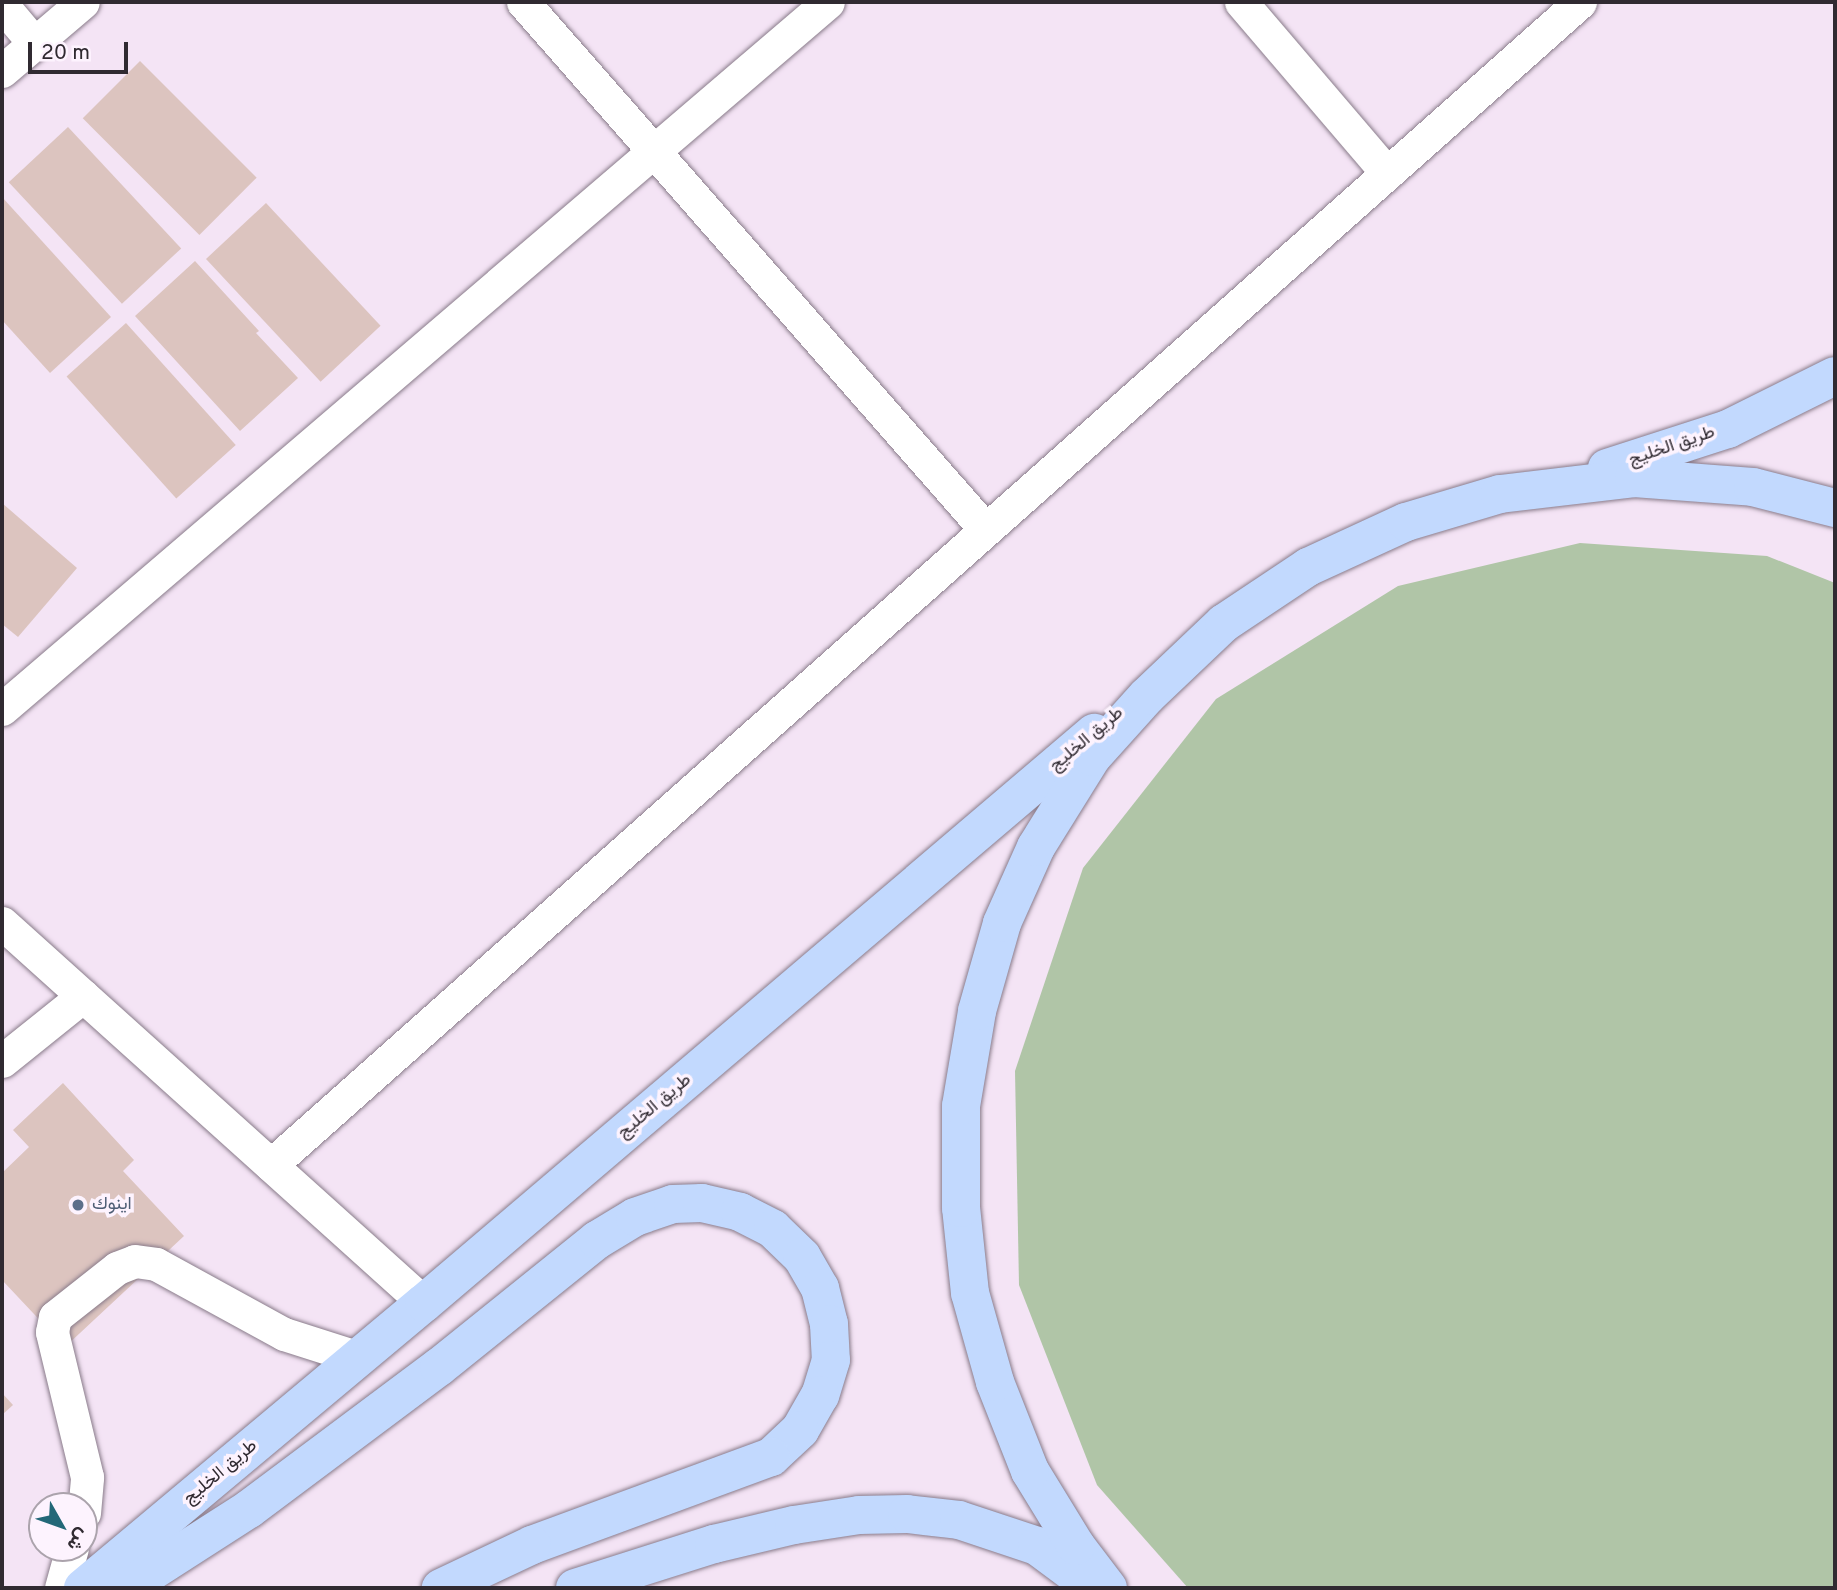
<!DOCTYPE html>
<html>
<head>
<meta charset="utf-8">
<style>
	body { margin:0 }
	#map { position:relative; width:1837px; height:1590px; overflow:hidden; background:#f4e4f5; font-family:Overpass,Vazirmatn,sans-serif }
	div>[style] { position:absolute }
	.green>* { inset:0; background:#b0c5a7 }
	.building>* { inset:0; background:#dcc4bf; transform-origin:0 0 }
	.roads { filter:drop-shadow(0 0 2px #897b8a) drop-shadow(0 0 2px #897b8a) }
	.minor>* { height:33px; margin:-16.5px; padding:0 16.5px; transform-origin:16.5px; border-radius:16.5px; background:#fff }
	.major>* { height:38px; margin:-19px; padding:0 19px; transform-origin:19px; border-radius:19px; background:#c2d9fe }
	.dots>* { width:19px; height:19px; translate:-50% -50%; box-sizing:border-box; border:4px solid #fdf3fe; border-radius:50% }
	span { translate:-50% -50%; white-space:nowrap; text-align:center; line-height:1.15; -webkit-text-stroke:7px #fdf3fe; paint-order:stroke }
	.street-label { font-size:18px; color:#302a31 }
	.service-label { font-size:18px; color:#4e5e75 }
	.left { translate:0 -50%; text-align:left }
	.frame { position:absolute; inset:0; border:4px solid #302a31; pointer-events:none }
	.north { position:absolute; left:28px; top:1492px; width:70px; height:70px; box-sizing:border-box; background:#fdf3fe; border:2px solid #aba3ac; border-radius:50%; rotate:130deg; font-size:19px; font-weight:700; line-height:28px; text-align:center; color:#302a31 }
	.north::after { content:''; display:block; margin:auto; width:24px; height:32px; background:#236878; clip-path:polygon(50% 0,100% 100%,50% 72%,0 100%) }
	.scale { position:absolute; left:28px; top:42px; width:100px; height:32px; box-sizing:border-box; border:4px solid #302a31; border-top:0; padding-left:9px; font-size:21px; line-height:24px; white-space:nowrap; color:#302a31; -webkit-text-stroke:5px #fdf3fe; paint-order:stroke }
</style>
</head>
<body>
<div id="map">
	<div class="green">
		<i style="clip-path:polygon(1580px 543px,1767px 556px,1835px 583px,1835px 1588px,1188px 1588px,1097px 1485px,1019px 1285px,1015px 1071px,1083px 868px,1216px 699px,1398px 586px)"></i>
	</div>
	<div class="building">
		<i style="left:140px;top:61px;width:165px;height:81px;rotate:45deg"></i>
		<i style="left:68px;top:127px;width:166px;height:81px;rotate:47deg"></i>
		<i style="clip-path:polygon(2px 197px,111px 317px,50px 373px,2px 320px)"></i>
		<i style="left:266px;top:203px;width:168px;height:82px;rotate:47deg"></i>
		<i style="clip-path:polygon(195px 261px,259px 331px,256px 333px,298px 378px,240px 431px,135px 316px)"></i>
		<i style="left:126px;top:323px;width:164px;height:80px;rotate:48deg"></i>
		<i style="clip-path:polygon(2px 503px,77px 568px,18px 637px,2px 624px)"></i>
		<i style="clip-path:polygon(63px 1083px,134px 1160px,123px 1171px,184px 1236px,65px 1347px,2px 1280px,2px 1173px,29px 1147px,13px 1130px)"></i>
		<i style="clip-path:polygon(2px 1393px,13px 1405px,2px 1415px)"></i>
	</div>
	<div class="roads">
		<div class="minor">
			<i style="left:523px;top:2px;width:702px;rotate:48.75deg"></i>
			<i style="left:1241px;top:2px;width:225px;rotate:49.5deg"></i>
			<i style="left:2px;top:5px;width:50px;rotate:49.9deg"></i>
			<i style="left:2px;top:71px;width:106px;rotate:-40.4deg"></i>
			<i style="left:2px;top:709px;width:1087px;rotate:-40.56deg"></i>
			<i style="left:2px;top:923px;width:568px;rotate:42deg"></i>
			<i style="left:2px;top:1061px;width:104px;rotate:-38.7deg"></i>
			<i style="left:271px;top:1165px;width:1751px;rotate:-41.62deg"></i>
			<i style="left:84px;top:1513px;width:36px;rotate:-85deg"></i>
			<i style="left:87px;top:1477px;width:149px;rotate:-103.6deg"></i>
			<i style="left:52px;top:1332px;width:15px;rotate:-79deg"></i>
			<i style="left:55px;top:1317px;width:79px;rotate:-38.3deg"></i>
			<i style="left:117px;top:1268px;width:19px;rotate:-21deg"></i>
			<i style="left:135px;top:1261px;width:21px;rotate:8deg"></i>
			<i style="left:156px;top:1264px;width:146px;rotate:28.7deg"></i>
			<i style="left:284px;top:1334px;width:79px;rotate:17.7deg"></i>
			<i style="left:61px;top:1588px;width:41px;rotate:-74.6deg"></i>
		</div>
		<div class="major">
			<i style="left:1607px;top:468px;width:127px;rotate:-17.9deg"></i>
			<i style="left:1728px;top:429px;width:119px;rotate:-26.4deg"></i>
			<i style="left:83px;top:1588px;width:444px;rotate:-39.9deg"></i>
			<i style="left:424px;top:1303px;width:880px;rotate:-40.39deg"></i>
			<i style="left:126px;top:1588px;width:146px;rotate:-32.7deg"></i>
			<i style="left:249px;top:1509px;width:237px;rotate:-36.8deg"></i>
			<i style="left:439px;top:1367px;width:203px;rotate:-38.8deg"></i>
			<i style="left:597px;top:1240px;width:44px;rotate:-31.2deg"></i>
			<i style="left:635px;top:1217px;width:40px;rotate:-18.9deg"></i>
			<i style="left:673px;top:1204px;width:29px;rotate:-2deg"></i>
			<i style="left:702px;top:1203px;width:39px;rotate:13deg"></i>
			<i style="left:740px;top:1212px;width:37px;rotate:27deg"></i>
			<i style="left:773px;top:1229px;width:40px;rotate:44deg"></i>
			<i style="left:802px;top:1257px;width:36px;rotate:60deg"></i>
			<i style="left:820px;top:1288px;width:37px;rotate:76deg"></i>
			<i style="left:829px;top:1324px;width:36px;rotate:87deg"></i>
			<i style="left:831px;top:1360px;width:37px;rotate:107deg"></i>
			<i style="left:820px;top:1395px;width:40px;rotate:119.7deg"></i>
			<i style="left:800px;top:1430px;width:40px;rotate:137deg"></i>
			<i style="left:771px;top:1457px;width:255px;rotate:159.8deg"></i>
			<i style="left:532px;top:1545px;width:101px;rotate:154.7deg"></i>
			<i style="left:575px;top:1588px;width:146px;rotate:-17.6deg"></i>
			<i style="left:714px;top:1544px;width:82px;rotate:-13.4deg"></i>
			<i style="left:794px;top:1525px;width:66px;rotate:-8.7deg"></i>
			<i style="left:859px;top:1515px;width:48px;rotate:-1.2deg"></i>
			<i style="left:907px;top:1514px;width:52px;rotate:6.6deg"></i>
			<i style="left:959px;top:1520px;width:82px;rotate:18.4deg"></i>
			<i style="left:1037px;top:1546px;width:67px;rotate:36.5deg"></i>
			<i style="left:1108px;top:1588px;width:53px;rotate:-127.3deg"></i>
			<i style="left:1076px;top:1546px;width:88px;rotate:-121.5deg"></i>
			<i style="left:1030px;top:1471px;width:96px;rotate:-111.5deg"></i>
			<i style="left:995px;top:1382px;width:92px;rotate:-105.7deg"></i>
			<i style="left:970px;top:1293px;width:85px;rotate:-96deg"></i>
			<i style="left:961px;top:1208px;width:102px;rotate:-90deg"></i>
			<i style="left:961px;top:1106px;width:96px;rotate:-80.4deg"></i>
			<i style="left:977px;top:1011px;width:91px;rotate:-74.1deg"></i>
			<i style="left:1002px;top:923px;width:83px;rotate:-65.9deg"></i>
			<i style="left:1036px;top:847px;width:106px;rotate:-58.1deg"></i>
			<i style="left:1092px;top:757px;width:82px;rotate:-48deg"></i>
			<i style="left:1147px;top:696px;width:106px;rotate:-43.5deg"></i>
			<i style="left:1224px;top:623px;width:101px;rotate:-33.7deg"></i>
			<i style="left:1308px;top:567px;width:108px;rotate:-24.7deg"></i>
			<i style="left:1406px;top:522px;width:98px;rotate:-16.6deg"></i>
			<i style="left:1500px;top:494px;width:135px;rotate:-6.8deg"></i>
			<i style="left:1634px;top:478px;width:119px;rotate:4.3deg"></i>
			<i style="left:1753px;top:487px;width:85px;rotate:14.4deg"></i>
		</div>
	</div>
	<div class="dots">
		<i style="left:78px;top:1205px;background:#5c6f8a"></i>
	</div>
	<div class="street-label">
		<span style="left:1672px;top:447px;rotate:-19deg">طريق الخليج</span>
		<span style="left:1087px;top:740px;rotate:-40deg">طريق الخليج</span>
		<span style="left:655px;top:1107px;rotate:-40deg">طريق الخليج</span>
		<span style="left:221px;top:1473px;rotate:-40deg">طريق الخليج</span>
	</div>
	<div class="service-label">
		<span class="left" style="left:92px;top:1205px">اينوك</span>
	</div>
	<div class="frame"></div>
	<div class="north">ش</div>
	<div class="scale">20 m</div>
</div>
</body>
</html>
